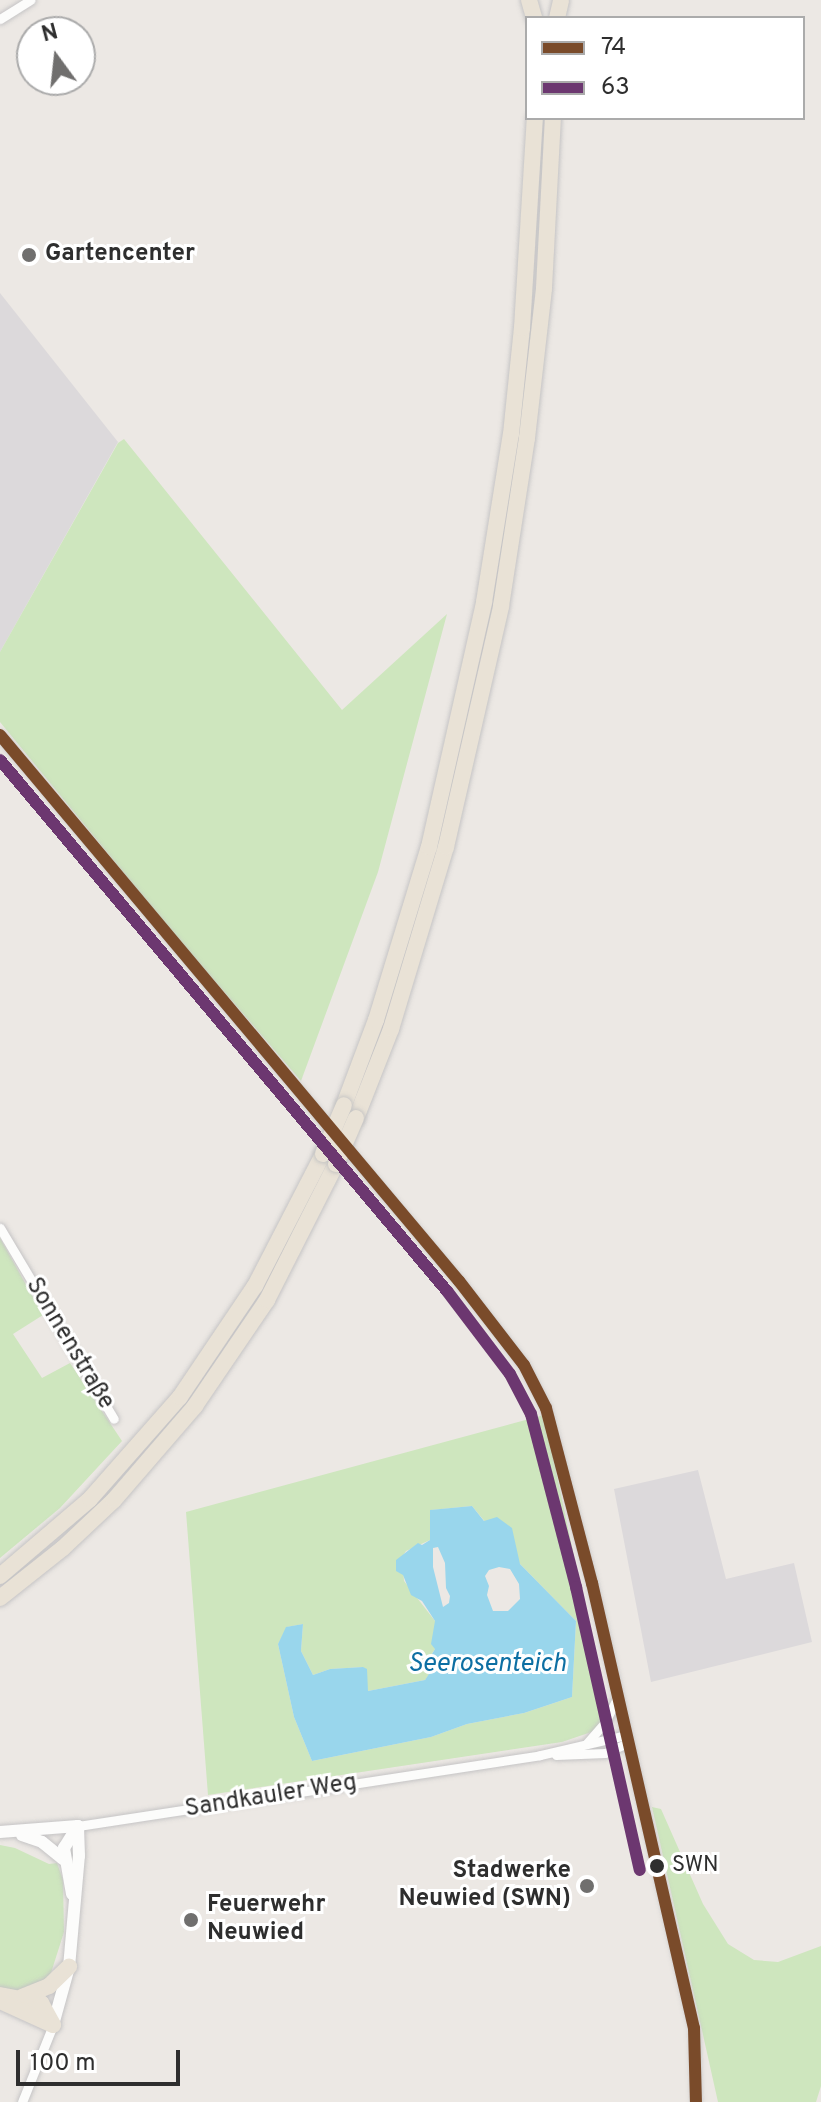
<!DOCTYPE html>
<html>
<head>
<meta charset="utf-8">
<style>
	body { margin:0 }
	#map { position:relative; width:821px; height:2102px; overflow:hidden; background:#ece8e4; font-family:Overpass,sans-serif }
	div>[style] { position:absolute }
	.industrial>* { inset:0; background:#dcd9db }
	.green>* { inset:0; background:#cee6be }
	.water>* { inset:0; background:#99d6ec }
	.roads { filter:drop-shadow(0 0 2px #c5c4c5) drop-shadow(0 0 2px #c5c4c5) }
	.minor>* { height:9px; margin:-4.5px; padding:0 4.5px; transform-origin:4.5px; border-radius:4.5px; background:#fcfcfb }
	.tertiary>* { height:12px; margin:-6px; padding:0 6px; transform-origin:6px; border-radius:6px; background:#fcfcfb }
	.trunk>* { height:16px; margin:-8px; padding:0 8px; transform-origin:8px; border-radius:8px; background:#e9e2d6 }
	.bridges { filter:drop-shadow(0 0 2px #c6c5c4) drop-shadow(0 0 2px #c6c5c4) }
	.trunk-bridge>* { height:16px; margin:-8px; padding:0 8px; transform-origin:8px; border-radius:8px; background:#e9e2d6 }
	.bus-1>* { height:12px; margin:-6px; padding:0 6px; transform-origin:6px; border-radius:6px; background:#7a4b2a }
	.bus-2>* { height:12px; margin:-6px; padding:0 6px; transform-origin:6px; border-radius:6px; background:#6c3770 }
	.dots>* { width:22px; height:22px; translate:-50% -50%; box-sizing:border-box; border:4px solid #fff; border-radius:50% }
	span { translate:-50% -50%; white-space:nowrap; text-align:center; line-height:1.15; -webkit-text-stroke:6px #fff; paint-order:stroke }
	.bus-label { font-size:22px; color:#2e2e2e }
	.left { translate:0 -50%; text-align:left }
	.poi-label { font-size:24px; color:#2e2e2e; font-weight:700 }
	.right { translate:-100% -50%; text-align:right }
	.street-label { font-size:24px; color:#2e2e2e }
	.water-label { font-size:26px; color:#0d6fa3; font-style:italic }
	.legend { position:absolute; left:525px; top:16px; width:280px; height:104px; box-sizing:border-box; background:#fff; border:2px solid #ababab; margin:0; padding:10px 14px; list-style:none; font-size:24px; color:#2e2e2e }
	.legend li { display:flex; align-items:center; gap:16px; height:40px }
	.legend b { width:40px; border:2px solid #ababab }
	.north { position:absolute; left:16px; top:16px; width:80px; height:80px; box-sizing:border-box; background:#fff; border:2px solid #ababab; border-radius:50%; rotate:345deg; font-size:22px; font-weight:700; line-height:32px; text-align:center; color:#2e2e2e }
	.north::after { content:''; display:block; margin:auto; width:28px; height:36px; background:#706f6e; clip-path:polygon(50% 0,100% 100%,50% 72%,0 100%) }
	.scale { position:absolute; left:16px; top:2050px; width:164px; height:36px; box-sizing:border-box; border:4px solid #2e2e2e; border-top:0; padding-left:10px; font-size:24px; line-height:28px; white-space:nowrap; color:#2e2e2e; -webkit-text-stroke:6px #fff; paint-order:stroke }
</style>
</head>
<body>
<div id="map">
	<div class="industrial">
		<i style="clip-path:polygon(0 293px,118px 442px,0 652px)"></i>
		<i style="clip-path:polygon(698px 1470px,726px 1579px,794px 1563px,812px 1642px,651px 1682px,614px 1489px)"></i>
	</div>
	<div class="green">
		<i style="clip-path:polygon(124px 439px,342px 710px,447px 614px,378px 872px,301px 1081px,170px 929px,0 722px,0 652px,118px 443px)"></i>
		<i style="clip-path:polygon(0 1238px,43px 1315px,13px 1334px,42px 1378px,70px 1363px,122px 1441px,60px 1508px,0 1558px)"></i>
		<i style="clip-path:polygon(evenodd,544px 1415px,602px 1687px,603px 1728px,562px 1742px,208px 1795px,186px 1512px,544px 1415px,472px 1506px,520px 1564px,576px 1621px,572px 1697px,524px 1713px,467px 1724px,431px 1737px,312px 1761px,294px 1717px,278px 1644px,287px 1627px,303px 1624px,301px 1651px,313px 1675px,330px 1669px,363px 1667px,368px 1691px,425px 1680px,429px 1675px,427px 1661px,435px 1649px,435px 1621px,404px 1581px,402px 1557px,406px 1551px,430px 1540px,431px 1510px,472px 1506px)"></i>
		<i style="clip-path:polygon(652px 1807px,661px 1809px,703px 1904px,728px 1944px,754px 1960px,778px 1962px,821px 1946px,821px 2086px,816px 2102px,718px 2102px)"></i>
		<i style="clip-path:polygon(0 1845px,15px 1848px,49px 1864px,57px 1863px,63px 1880px,64px 1932px,50px 1976px,43px 1984px,20px 1993px,0 1990px)"></i>
	</div>
	<div class="water">
		<i style="clip-path:polygon(evenodd,472px 1506px,484px 1521px,497px 1517px,512px 1528px,520px 1564px,576px 1621px,572px 1697px,524px 1713px,467px 1724px,431px 1737px,312px 1761px,294px 1717px,278px 1644px,286px 1627px,303px 1624px,301px 1651px,313px 1675px,330px 1669px,363px 1667px,367px 1669px,368px 1691px,425px 1680px,429px 1674px,427px 1662px,435px 1649px,431px 1644px,435px 1621px,422px 1601px,411px 1595px,403px 1575px,396px 1571px,396px 1560px,418px 1543px,422px 1545px,430px 1540px,430px 1510px,472px 1506px,438px 1547px,445px 1563px,446px 1588px,450px 1596px,449px 1603px,443px 1607px,433px 1567px,433px 1548px,438px 1547px,472px 1506px,499px 1567px,510px 1569px,519px 1584px,520px 1599px,508px 1611px,493px 1611px,487px 1595px,489px 1586px,485px 1576px,489px 1570px,499px 1567px)"></i>
	</div>
	<div class="roads">
		<div class="minor">
			<i style="left:0;top:19px;width:36px;rotate:-32deg"></i>
			<i style="left:0;top:735px;width:521px;rotate:49.98deg"></i>
			<i style="left:344px;top:1145px;width:178px;rotate:49.8deg"></i>
			<i style="left:459px;top:1281px;width:106px;rotate:52.3deg"></i>
			<i style="left:524px;top:1365px;width:48px;rotate:62.9deg"></i>
			<i style="left:546px;top:1408px;width:181px;rotate:75.3deg"></i>
			<i style="left:592px;top:1583px;width:457px;rotate:77.1deg"></i>
			<i style="left:694px;top:2028px;width:74px;rotate:88.5deg"></i>
			<i style="left:0;top:1228px;width:222px;rotate:59.2deg"></i>
			<i style="left:587px;top:1743px;width:28px;rotate:-49deg"></i>
			<i style="left:605px;top:1722px;width:27px;rotate:-63deg"></i>
			<i style="left:556px;top:1755px;width:49px;rotate:-2.3deg"></i>
			<i style="left:605px;top:1753px;width:24px;rotate:-24deg"></i>
			<i style="left:78px;top:1826px;width:467px;rotate:-8.7deg"></i>
			<i style="left:540px;top:1755px;width:88px;rotate:-13.1deg"></i>
			<i style="left:22px;top:2102px;width:83px;rotate:-68.1deg"></i>
		</div>
		<div class="tertiary">
			<i style="left:0;top:1832px;width:78px;rotate:-4.4deg"></i>
			<i style="left:22px;top:1835px;width:21px;rotate:19deg"></i>
			<i style="left:42px;top:1842px;width:27px;rotate:39deg"></i>
			<i style="left:72px;top:1894px;width:47px;rotate:-99.9deg"></i>
			<i style="left:64px;top:1848px;width:26px;rotate:-58deg"></i>
			<i style="left:53px;top:2025px;width:60px;rotate:-74.6deg"></i>
			<i style="left:69px;top:1967px;width:111px;rotate:-84.9deg"></i>
			<i style="left:79px;top:1856px;width:30px;rotate:-92deg"></i>
		</div>
		<div class="trunk">
			<i style="left:529px;top:0;width:19px;rotate:74deg"></i>
			<i style="left:557px;top:18px;width:18px;rotate:-77deg"></i>
			<i style="left:344px;top:1105px;width:91px;rotate:-69.4deg"></i>
			<i style="left:376px;top:1020px;width:181px;rotate:-73deg"></i>
			<i style="left:429px;top:847px;width:251px;rotate:-77.3deg"></i>
			<i style="left:484px;top:602px;width:170px;rotate:-80.9deg"></i>
			<i style="left:511px;top:434px;width:107px;rotate:-84.1deg"></i>
			<i style="left:522px;top:328px;width:210px;rotate:-86.5deg"></i>
			<i style="left:356px;top:1118px;width:96px;rotate:-68.5deg"></i>
			<i style="left:391px;top:1029px;width:190px;rotate:-73.2deg"></i>
			<i style="left:446px;top:847px;width:247px;rotate:-77.1deg"></i>
			<i style="left:501px;top:606px;width:170px;rotate:-81.2deg"></i>
			<i style="left:527px;top:438px;width:151px;rotate:-83.5deg"></i>
			<i style="left:544px;top:288px;width:170px;rotate:-87deg"></i>
			<i style="left:0;top:1576px;width:118px;rotate:-40.5deg"></i>
			<i style="left:90px;top:1499px;width:136px;rotate:-48.6deg"></i>
			<i style="left:180px;top:1397px;width:134px;rotate:-56deg"></i>
			<i style="left:255px;top:1286px;width:148px;rotate:-62.7deg"></i>
			<i style="left:0;top:1598px;width:80px;rotate:-38.4deg"></i>
			<i style="left:63px;top:1548px;width:70px;rotate:-43.3deg"></i>
			<i style="left:114px;top:1500px;width:124px;rotate:-49.2deg"></i>
			<i style="left:195px;top:1406px;width:128px;rotate:-55.8deg"></i>
			<i style="left:267px;top:1300px;width:153px;rotate:-63.1deg"></i>
			<i style="left:0;top:1995px;width:42px;rotate:11deg"></i>
			<i style="left:41px;top:2003px;width:25px;rotate:61deg"></i>
			<i style="left:22px;top:1997px;width:29px;rotate:-22deg"></i>
			<i style="left:49px;top:1986px;width:28px;rotate:-44deg"></i>
			<i style="left:0;top:2001px;width:58px;rotate:24.4deg"></i>
		</div>
	</div>
	<div class="bridges">
		<div class="trunk-bridge">
			<i style="left:323px;top:1154px;width:53px;rotate:-66.8deg"></i>
			<i style="left:336px;top:1164px;width:50px;rotate:-66.5deg"></i>
		</div>
	</div>
	<div class="bus-1">
		<i style="left:0;top:735px;width:713px;rotate:49.95deg"></i>
		<i style="left:459px;top:1281px;width:106px;rotate:52.3deg"></i>
		<i style="left:524px;top:1365px;width:48px;rotate:62.9deg"></i>
		<i style="left:546px;top:1408px;width:181px;rotate:75.3deg"></i>
		<i style="left:592px;top:1583px;width:457px;rotate:77.1deg"></i>
		<i style="left:694px;top:2028px;width:74px;rotate:88.5deg"></i>
	</div>
	<div class="bus-2">
		<i style="left:0;top:760px;width:694px;rotate:49.91deg"></i>
		<i style="left:447px;top:1291px;width:104px;rotate:52.8deg"></i>
		<i style="left:510px;top:1374px;width:45px;rotate:62.3deg"></i>
		<i style="left:531px;top:1414px;width:179px;rotate:75.4deg"></i>
		<i style="left:576px;top:1587px;width:290px;rotate:77.3deg"></i>
	</div>
	<div class="dots">
		<i style="left:29px;top:255px;background:#706f6e"></i>
		<i style="left:657px;top:1866px;background:#2e2e2e"></i>
		<i style="left:587px;top:1886px;background:#706f6e"></i>
		<i style="left:191px;top:1920px;background:#706f6e"></i>
	</div>
	<div class="bus-label">
		<span class="left" style="left:672px;top:1866px">SWN</span>
	</div>
	<div class="poi-label">
		<span class="left" style="left:45px;top:255px">Gartencenter</span>
		<span class="right" style="left:571px;top:1886px">Stadwerke<br>Neuwied (SWN)</span>
		<span class="left" style="left:207px;top:1920px">Feuerwehr<br>Neuwied</span>
	</div>
	<div class="street-label">
		<span style="left:69px;top:1344px;rotate:59deg">Sonnenstraße</span>
		<span style="left:271px;top:1797px;rotate:-9deg">Sandkauler Weg</span>
	</div>
	<div class="water-label">
		<span style="left:487px;top:1665px">Seerosenteich</span>
	</div>
	<ul class="legend">
	<li><b style="height:10px;background:#7a4b2a"></b>74</li>
	<li><b style="height:10px;background:#6c3770"></b>63</li>
	</ul>
	<div class="north">N</div>
	<div class="scale">100 m</div>
</div>
</body>
</html>
